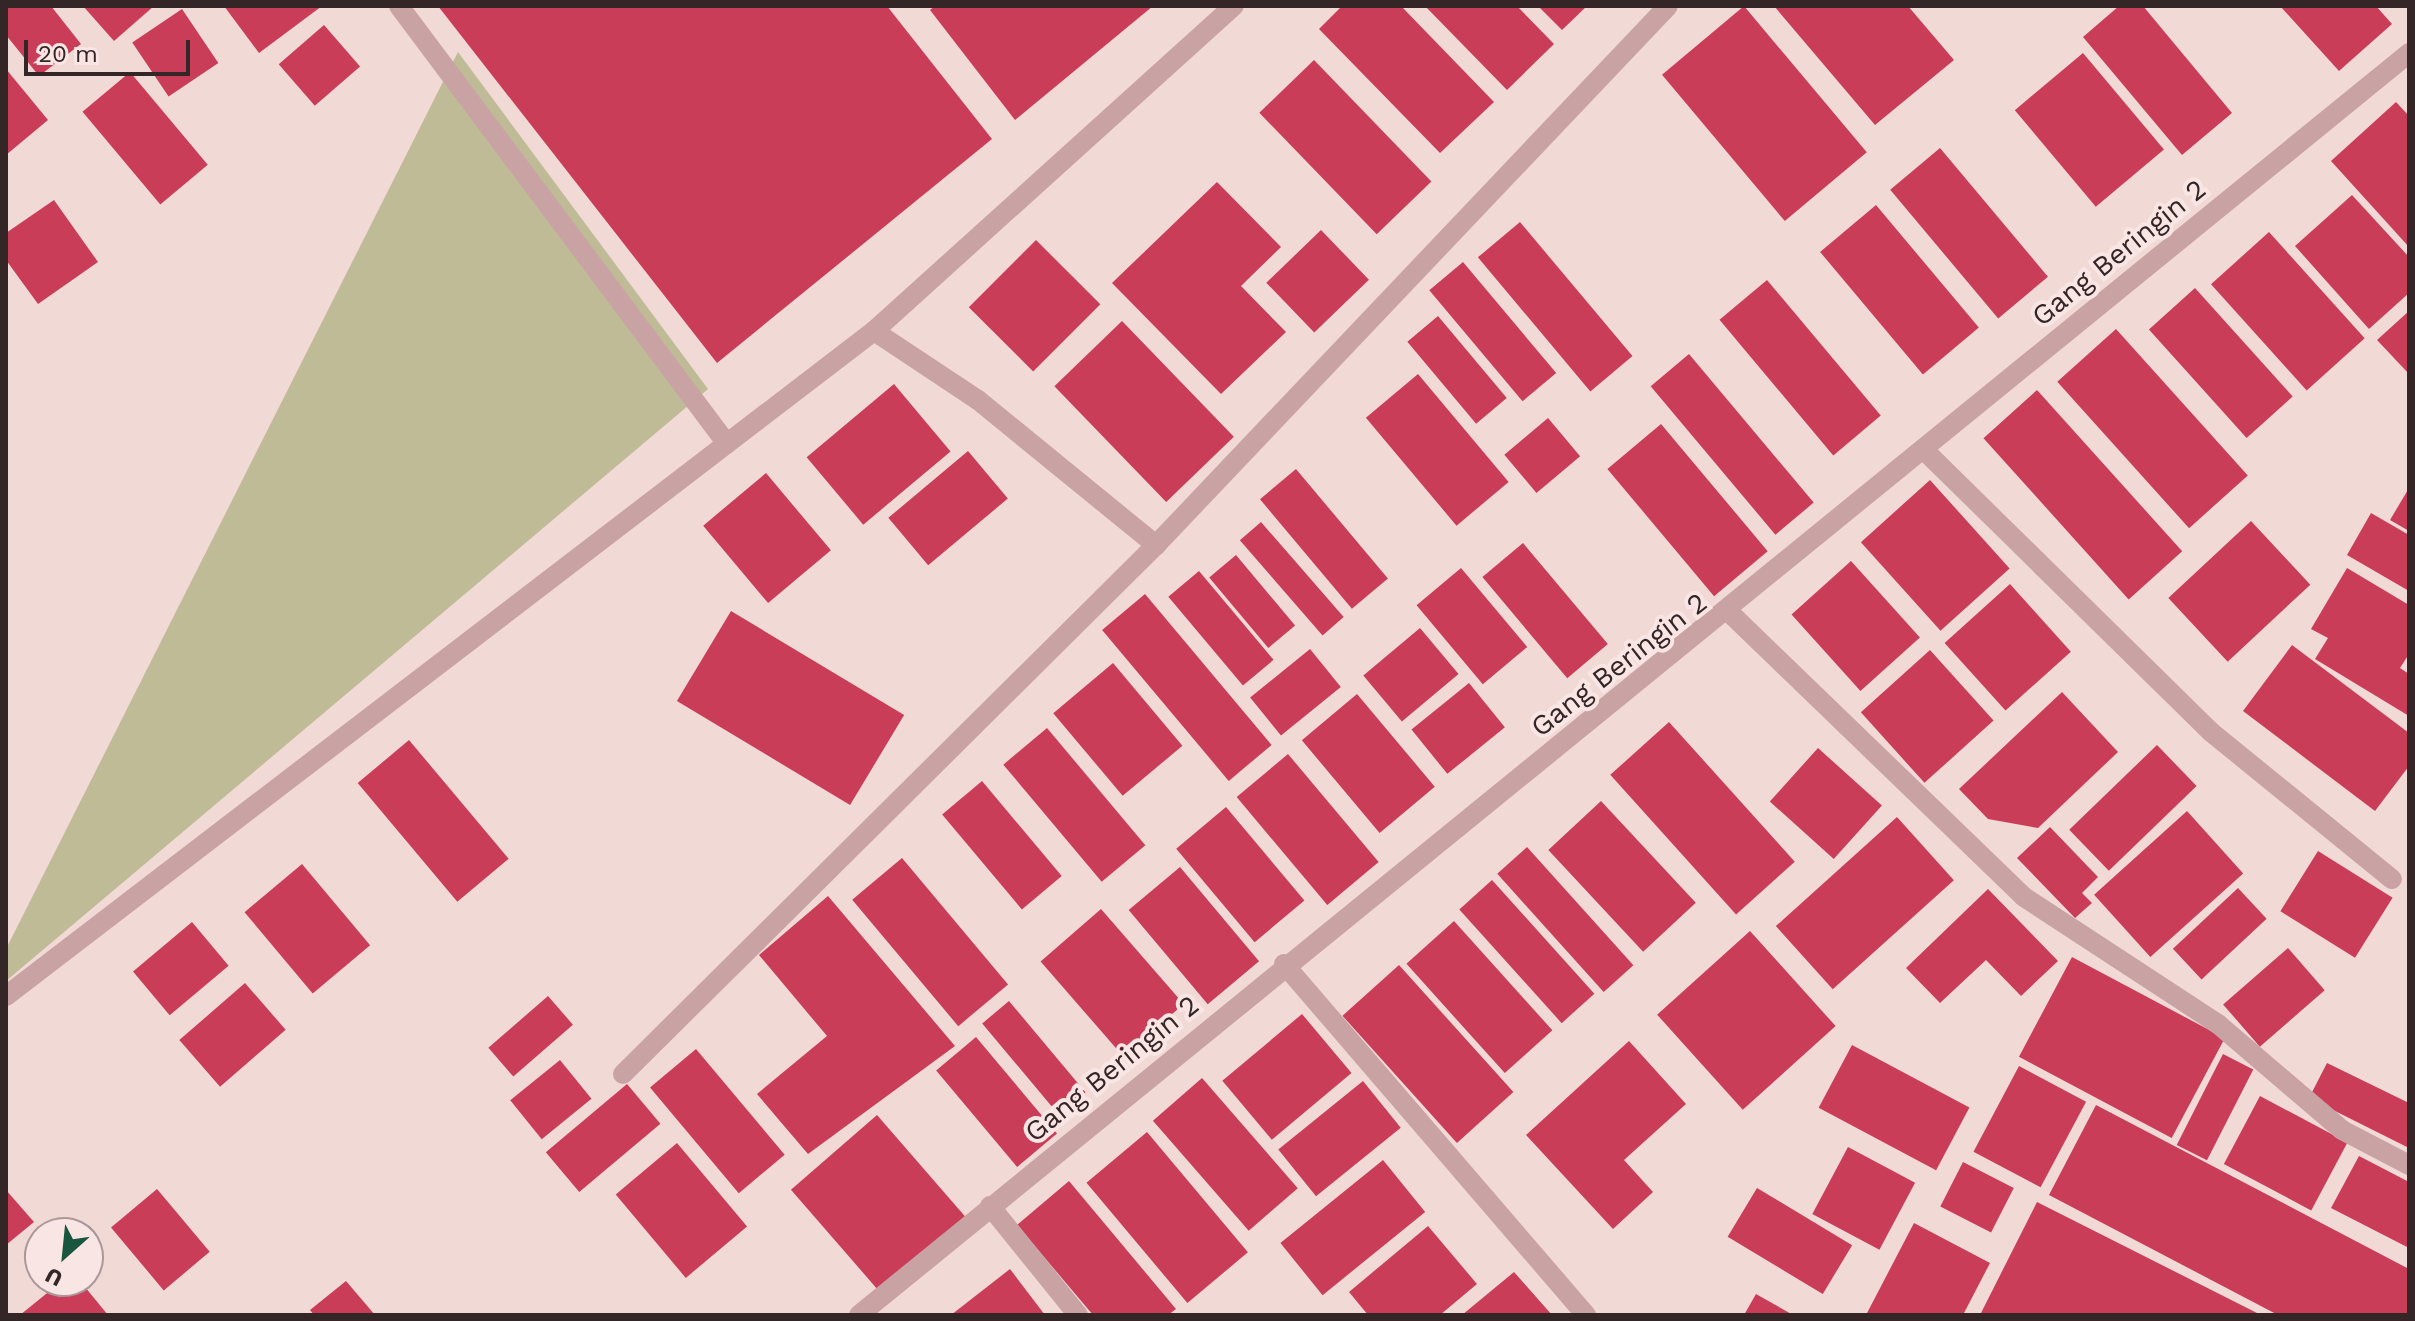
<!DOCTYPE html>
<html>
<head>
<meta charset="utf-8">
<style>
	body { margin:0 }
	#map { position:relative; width:2415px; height:1321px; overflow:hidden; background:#f1d9d6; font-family:"Work Sans",sans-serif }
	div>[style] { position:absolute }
	.green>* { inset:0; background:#c0bb97 }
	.building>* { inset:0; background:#c93d59; transform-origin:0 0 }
	.minor>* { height:20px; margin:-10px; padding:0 10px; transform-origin:10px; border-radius:10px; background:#c9a3a3 }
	span { translate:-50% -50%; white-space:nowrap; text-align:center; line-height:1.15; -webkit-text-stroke:8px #f9e5e3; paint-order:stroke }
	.street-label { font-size:28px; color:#342527 }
	.frame { position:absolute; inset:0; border:8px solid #342527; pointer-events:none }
	.north { position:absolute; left:24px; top:1217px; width:80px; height:80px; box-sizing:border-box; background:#f9e5e3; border:2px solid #aa9898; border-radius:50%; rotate:207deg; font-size:22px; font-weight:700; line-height:32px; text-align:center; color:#342527 }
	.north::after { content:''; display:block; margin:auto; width:28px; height:36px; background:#1a563f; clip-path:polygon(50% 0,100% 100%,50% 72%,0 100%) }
	.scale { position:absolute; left:24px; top:40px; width:166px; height:36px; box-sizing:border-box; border:4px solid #342527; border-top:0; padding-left:10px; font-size:24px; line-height:28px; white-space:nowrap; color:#342527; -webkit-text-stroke:6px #f9e5e3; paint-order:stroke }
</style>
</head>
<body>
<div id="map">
	<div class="green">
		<i style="clip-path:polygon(458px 52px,708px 389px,6px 981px,6px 949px)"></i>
	</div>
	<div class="building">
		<i style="clip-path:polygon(6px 6px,51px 6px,81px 44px,39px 76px,6px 35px)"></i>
		<i style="clip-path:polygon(83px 6px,154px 6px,114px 41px)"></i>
		<i style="clip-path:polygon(224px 6px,322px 6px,259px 53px)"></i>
		<i style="clip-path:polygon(438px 6px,887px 6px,992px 139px,717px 363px)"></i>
		<i style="clip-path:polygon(935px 6px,1153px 6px,1015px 120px,930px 10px)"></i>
		<i style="clip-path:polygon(1342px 6px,1401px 6px,1494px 102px,1440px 153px,1319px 29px)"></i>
		<i style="clip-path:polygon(1425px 6px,1517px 6px,1554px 44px,1507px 90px)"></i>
		<i style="clip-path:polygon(1538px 6px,1587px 6px,1562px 30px)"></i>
		<i style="left:1744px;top:6px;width:191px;height:107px;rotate:50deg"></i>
		<i style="clip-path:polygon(1774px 6px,1908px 6px,1954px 60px,1875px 125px)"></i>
		<i style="clip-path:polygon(2119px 6px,2143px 6px,2232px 113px,2182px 155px,2083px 37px)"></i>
		<i style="clip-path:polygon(2280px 6px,2376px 6px,2392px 24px,2339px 71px)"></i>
		<i style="left:182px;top:9px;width:65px;height:60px;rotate:56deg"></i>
		<i style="left:324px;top:25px;width:55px;height:60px;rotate:49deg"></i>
		<i style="left:2083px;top:53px;width:126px;height:89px;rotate:50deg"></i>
		<i style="left:1314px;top:60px;width:169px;height:76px;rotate:46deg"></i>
		<i style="clip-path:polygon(6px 69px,48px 120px,6px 155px)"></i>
		<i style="left:130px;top:72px;width:121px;height:62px;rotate:50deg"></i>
		<i style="clip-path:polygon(2396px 102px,2409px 116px,2409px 247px,2331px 161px)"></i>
		<i style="left:1940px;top:148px;width:168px;height:65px;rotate:50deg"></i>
		<i style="clip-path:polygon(1217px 182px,1281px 247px,1241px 286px,1286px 332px,1221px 394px,1112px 283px)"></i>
		<i style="clip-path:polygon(2352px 195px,2409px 257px,2409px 293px,2369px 329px,2295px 246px)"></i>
		<i style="clip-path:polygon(54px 200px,98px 262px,38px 304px,6px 260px,6px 233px)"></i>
		<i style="left:1876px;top:205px;width:160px;height:73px;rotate:50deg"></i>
		<i style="left:1520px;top:222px;width:175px;height:55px;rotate:50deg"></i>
		<i style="left:1321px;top:230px;width:69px;height:76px;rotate:46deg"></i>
		<i style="left:2269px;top:232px;width:143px;height:78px;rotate:48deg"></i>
		<i style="left:1036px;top:240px;width:91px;height:95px;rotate:45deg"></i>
		<i style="left:1463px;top:262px;width:145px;height:44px;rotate:50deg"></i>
		<i style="left:1767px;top:280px;width:177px;height:62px;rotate:50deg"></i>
		<i style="left:2195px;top:288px;width:146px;height:62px;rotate:48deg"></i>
		<i style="clip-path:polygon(2409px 311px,2409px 374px,2377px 340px)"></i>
		<i style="left:1438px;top:316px;width:107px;height:40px;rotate:50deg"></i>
		<i style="left:1122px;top:321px;width:161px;height:94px;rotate:46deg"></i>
		<i style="left:2116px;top:329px;width:197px;height:79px;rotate:48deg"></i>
		<i style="left:1689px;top:354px;width:194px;height:50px;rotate:50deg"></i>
		<i style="left:1418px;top:374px;width:141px;height:68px;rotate:50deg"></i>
		<i style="left:894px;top:384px;width:88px;height:114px;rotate:50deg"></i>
		<i style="left:2037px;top:390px;width:217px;height:72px;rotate:48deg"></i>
		<i style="left:1548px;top:418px;width:50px;height:57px;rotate:50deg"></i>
		<i style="left:1661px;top:424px;width:166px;height:70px;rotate:50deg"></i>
		<i style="left:968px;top:451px;width:62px;height:104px;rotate:50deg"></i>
		<i style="left:1296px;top:469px;width:143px;height:47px;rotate:50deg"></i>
		<i style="left:766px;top:473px;width:101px;height:82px;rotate:50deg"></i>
		<i style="left:1930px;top:480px;width:119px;height:93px;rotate:48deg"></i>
		<i style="clip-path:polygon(2409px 488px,2409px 531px,2390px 520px)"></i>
		<i style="clip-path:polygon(2371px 513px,2409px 535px,2409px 591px,2347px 555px)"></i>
		<i style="left:2251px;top:521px;width:87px;height:113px;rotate:47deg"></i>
		<i style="left:1261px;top:522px;width:126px;height:28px;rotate:49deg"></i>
		<i style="left:1523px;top:543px;width:132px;height:53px;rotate:50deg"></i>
		<i style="left:1236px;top:555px;width:92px;height:35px;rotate:50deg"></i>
		<i style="left:1851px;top:561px;width:103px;height:80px;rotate:48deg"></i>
		<i style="left:1461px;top:568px;width:103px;height:58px;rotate:50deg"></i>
		<i style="clip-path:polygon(2347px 568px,2409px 605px,2409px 654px,2400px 668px,2409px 674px,2409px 716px,2315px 659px,2328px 638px,2311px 629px)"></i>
		<i style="left:1199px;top:571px;width:116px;height:40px;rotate:50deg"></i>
		<i style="left:2010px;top:584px;width:91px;height:88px;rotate:48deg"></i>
		<i style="left:1145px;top:594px;width:197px;height:56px;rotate:50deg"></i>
		<i style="left:731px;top:611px;width:202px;height:105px;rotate:31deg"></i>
		<i style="left:1420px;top:628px;width:60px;height:74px;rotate:50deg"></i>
		<i style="clip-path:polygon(2292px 645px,2409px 733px,2409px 766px,2375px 811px,2243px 711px)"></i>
		<i style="left:1310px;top:649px;width:49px;height:77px;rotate:51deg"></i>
		<i style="left:1930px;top:650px;width:95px;height:93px;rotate:48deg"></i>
		<i style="left:1113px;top:663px;width:108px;height:78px;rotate:50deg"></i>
		<i style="left:1469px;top:683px;width:57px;height:74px;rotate:51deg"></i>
		<i style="clip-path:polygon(2062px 692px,2118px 752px,2038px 828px,1988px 819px,1959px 789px)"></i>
		<i style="left:1357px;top:694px;width:121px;height:72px;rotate:50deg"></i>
		<i style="left:1669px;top:722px;width:188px;height:79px;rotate:48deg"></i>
		<i style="left:1047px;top:728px;width:153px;height:57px;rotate:50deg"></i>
		<i style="left:409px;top:740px;width:155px;height:67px;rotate:50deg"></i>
		<i style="left:2157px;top:745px;width:57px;height:122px;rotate:46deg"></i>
		<i style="left:1818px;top:748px;width:86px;height:72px;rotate:42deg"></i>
		<i style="left:1288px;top:754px;width:141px;height:67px;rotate:50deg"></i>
		<i style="left:982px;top:781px;width:124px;height:52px;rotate:50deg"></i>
		<i style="left:1601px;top:801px;width:139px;height:72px;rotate:47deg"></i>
		<i style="left:1226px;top:807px;width:122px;height:65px;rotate:50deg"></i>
		<i style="left:2187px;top:811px;width:84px;height:125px;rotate:48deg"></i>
		<i style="left:1897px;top:817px;width:85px;height:163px;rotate:48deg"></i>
		<i style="clip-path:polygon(2050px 827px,2098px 877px,2082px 893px,2092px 903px,2075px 918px,2017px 858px)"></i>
		<i style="left:1527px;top:847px;width:159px;height:40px;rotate:48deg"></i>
		<i style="left:2318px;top:851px;width:88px;height:71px;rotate:32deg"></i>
		<i style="left:902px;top:858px;width:165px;height:65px;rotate:50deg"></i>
		<i style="left:302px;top:864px;width:106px;height:75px;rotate:50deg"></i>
		<i style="left:1180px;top:867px;width:123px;height:67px;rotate:50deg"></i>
		<i style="left:1492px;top:880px;width:153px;height:44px;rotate:48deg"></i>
		<i style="left:2238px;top:888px;width:42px;height:89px;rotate:47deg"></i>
		<i style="clip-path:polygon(1988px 889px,2058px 961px,2021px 996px,1986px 960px,1940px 1003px,1906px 968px)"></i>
		<i style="clip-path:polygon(828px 896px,955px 1046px,808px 1154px,757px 1094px,827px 1036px,759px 955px)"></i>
		<i style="left:1101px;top:909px;width:126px;height:80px;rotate:49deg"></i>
		<i style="left:1454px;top:921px;width:147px;height:64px;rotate:48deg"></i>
		<i style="left:192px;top:922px;width:57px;height:77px;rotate:50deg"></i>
		<i style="left:1750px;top:931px;width:128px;height:125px;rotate:48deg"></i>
		<i style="left:2288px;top:948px;width:56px;height:86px;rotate:49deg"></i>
		<i style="left:2072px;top:957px;width:173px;height:113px;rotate:28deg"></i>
		<i style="left:1399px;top:965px;width:171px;height:76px;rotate:48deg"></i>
		<i style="left:245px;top:983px;width:62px;height:87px;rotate:49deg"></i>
		<i style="left:548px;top:996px;width:38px;height:79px;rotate:49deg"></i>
		<i style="left:1009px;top:1001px;width:119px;height:35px;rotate:50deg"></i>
		<i style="left:1302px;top:1014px;width:77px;height:104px;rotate:50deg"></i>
		<i style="left:976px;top:1037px;width:126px;height:52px;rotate:50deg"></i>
		<i style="clip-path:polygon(1629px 1041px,1686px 1104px,1624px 1160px,1653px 1192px,1613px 1229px,1526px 1135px)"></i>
		<i style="left:1852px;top:1045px;width:133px;height:71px;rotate:28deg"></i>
		<i style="left:696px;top:1049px;width:138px;height:60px;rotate:50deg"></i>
		<i style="left:2223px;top:1054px;width:34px;height:102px;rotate:27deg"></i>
		<i style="left:560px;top:1060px;width:50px;height:64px;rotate:51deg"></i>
		<i style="clip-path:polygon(2327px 1063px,2409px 1103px,2409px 1148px,2309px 1098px)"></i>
		<i style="left:2019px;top:1066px;width:76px;height:97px;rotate:28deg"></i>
		<i style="left:1202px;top:1078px;width:146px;height:65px;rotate:49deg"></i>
		<i style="left:1363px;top:1081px;width:60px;height:109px;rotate:51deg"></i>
		<i style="left:627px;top:1084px;width:52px;height:106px;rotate:50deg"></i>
		<i style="left:2260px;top:1096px;width:99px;height:77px;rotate:28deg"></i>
		<i style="clip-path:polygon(2096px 1105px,2409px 1269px,2409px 1315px,2278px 1315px,2049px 1195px)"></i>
		<i style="left:877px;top:1115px;width:135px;height:114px;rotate:49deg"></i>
		<i style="left:1147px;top:1132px;width:157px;height:79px;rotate:50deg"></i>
		<i style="left:677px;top:1143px;width:109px;height:80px;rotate:50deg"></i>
		<i style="left:1848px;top:1147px;width:76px;height:76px;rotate:28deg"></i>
		<i style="clip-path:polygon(2359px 1156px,2409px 1182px,2409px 1248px,2331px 1208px)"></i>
		<i style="left:1383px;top:1160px;width:67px;height:132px;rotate:51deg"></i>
		<i style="left:1963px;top:1162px;width:57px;height:50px;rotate:27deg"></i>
		<i style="clip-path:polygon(1069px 1181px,1176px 1309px,1168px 1315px,1093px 1315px,1017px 1225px)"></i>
		<i style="left:1757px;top:1188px;width:111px;height:57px;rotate:31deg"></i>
		<i style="left:157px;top:1189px;width:82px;height:60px;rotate:50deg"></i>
		<i style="clip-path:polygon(6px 1190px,34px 1222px,6px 1245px)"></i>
		<i style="clip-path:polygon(2037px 1202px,2261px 1315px,1980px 1315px)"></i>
		<i style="clip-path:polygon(1914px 1223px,1990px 1263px,1963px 1315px,1866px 1315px)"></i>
		<i style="clip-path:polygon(1428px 1226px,1477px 1284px,1440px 1315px,1368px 1315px,1349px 1292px)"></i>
		<i style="clip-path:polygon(1010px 1269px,1045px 1315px,951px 1315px)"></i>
		<i style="clip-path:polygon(1514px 1272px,1552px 1315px,1462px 1315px)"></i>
		<i style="clip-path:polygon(62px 1281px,80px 1281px,108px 1315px,20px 1315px)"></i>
		<i style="clip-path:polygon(346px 1281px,375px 1315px,314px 1315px,310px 1310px)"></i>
		<i style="clip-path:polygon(1756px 1294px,1793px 1315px,1744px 1315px)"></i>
	</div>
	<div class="minor">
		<i style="left:399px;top:6px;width:547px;rotate:53.17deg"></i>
		<i style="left:874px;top:331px;width:125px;rotate:33.6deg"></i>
		<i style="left:978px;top:400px;width:230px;rotate:39.2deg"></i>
		<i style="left:1923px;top:449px;width:404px;rotate:44.5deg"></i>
		<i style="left:2211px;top:732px;width:233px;rotate:39.1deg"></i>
		<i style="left:1730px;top:613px;width:409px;rotate:44deg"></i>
		<i style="left:2024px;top:897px;width:232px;rotate:33.2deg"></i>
		<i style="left:2218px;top:1024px;width:163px;rotate:40.5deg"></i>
		<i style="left:2342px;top:1130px;width:76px;rotate:27.6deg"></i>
		<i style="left:1284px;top:964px;width:463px;rotate:49.3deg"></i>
		<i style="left:6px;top:996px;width:1093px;rotate:-37.46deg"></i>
		<i style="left:874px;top:331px;width:485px;rotate:-42.1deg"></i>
		<i style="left:623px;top:1074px;width:751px;rotate:-44.78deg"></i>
		<i style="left:1156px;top:545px;width:743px;rotate:-46.47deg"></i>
		<i style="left:990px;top:1206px;width:140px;rotate:51.1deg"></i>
		<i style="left:859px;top:1315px;width:1999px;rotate:-39.15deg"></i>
	</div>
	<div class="street-label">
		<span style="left:2119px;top:253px;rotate:-39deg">Gang Beringin 2</span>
		<span style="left:1619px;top:665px;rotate:-38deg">Gang Beringin 2</span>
		<span style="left:1112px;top:1069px;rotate:-39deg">Gang Beringin 2</span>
	</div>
	<div class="frame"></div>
	<div class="north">U</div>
	<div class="scale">20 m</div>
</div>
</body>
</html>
